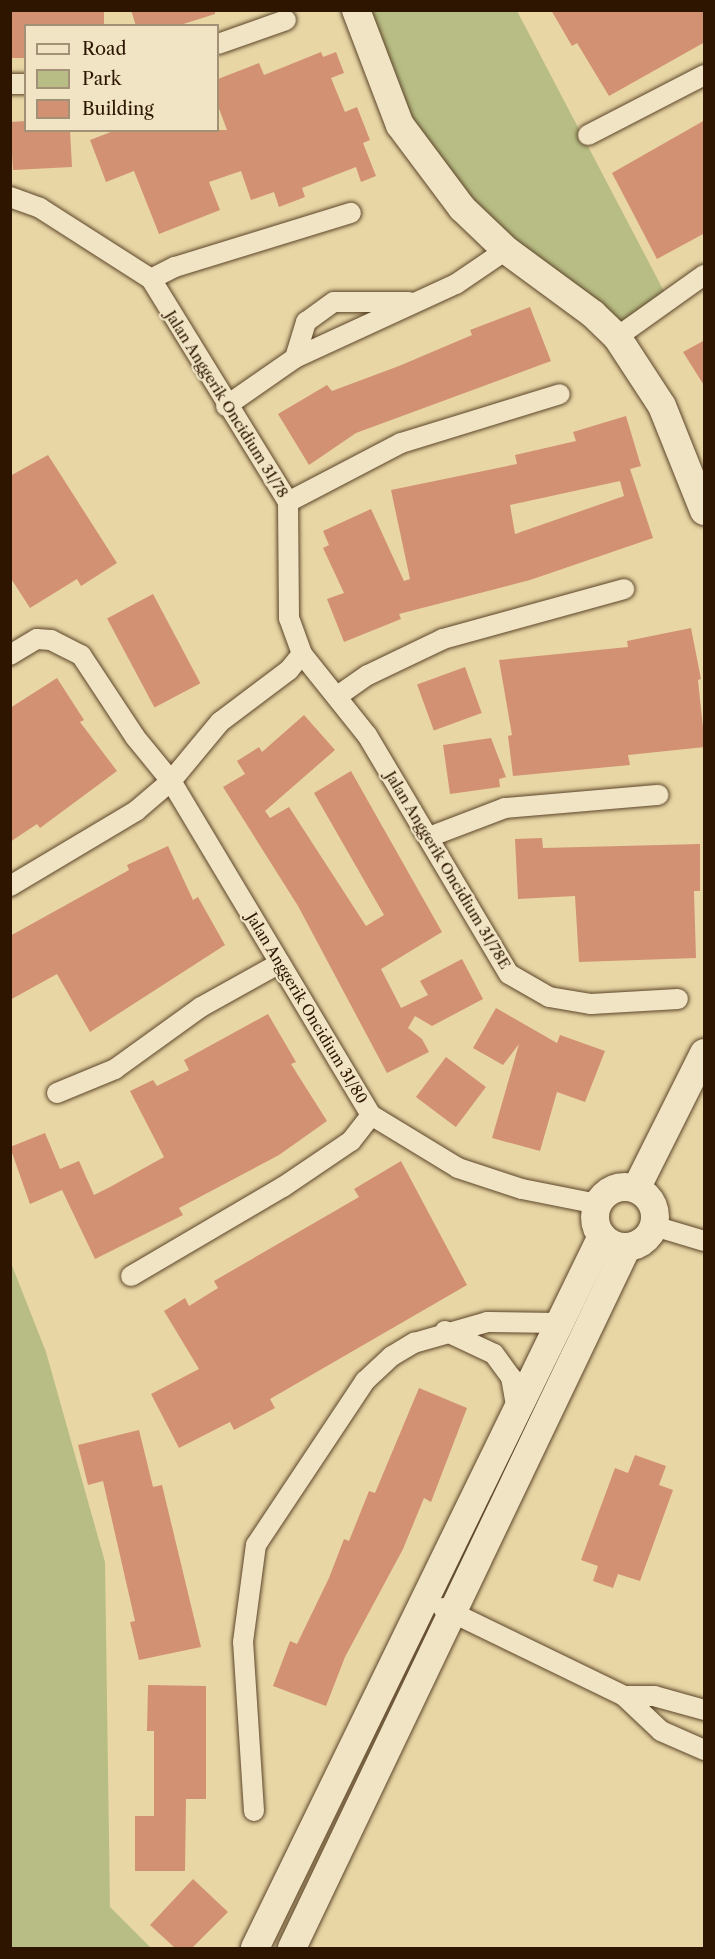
<!DOCTYPE html>
<html>
<head>
<meta charset="utf-8">
<style>
	body { margin:0 }
	#map { position:relative; width:715px; height:1959px; overflow:hidden; background:#e8d6a5; font-family:"Libre Caslon Text",serif }
	div>[style] { position:absolute }
	.green>* { inset:0; background:#b8bd85 }
	.building>* { inset:0; background:#d39173; transform-origin:0 0 }
	.roads { filter:drop-shadow(0 0 2px #5c4529) drop-shadow(0 0 2px #5c4529) }
	.street>* { height:20px; margin:-10px; padding:0 10px; transform-origin:10px; border-radius:10px; background:#f0e4c4 }
	.secondary>* { height:28px; margin:-14px; padding:0 14px; transform-origin:14px; border-radius:14px; background:#f0e4c4 }
	.secondary>.ring { margin:-14px; padding:0; box-sizing:content-box; background:none; border:28px solid #f0e4c4; border-radius:50% }
	span { translate:-50% -50%; white-space:nowrap; text-align:center; line-height:1.15; -webkit-text-stroke:4.5px #f0e4c4; paint-order:stroke }
	.street-label { font-size:15px; color:#2d1500 }
	.frame { position:absolute; inset:0; border:12px solid #2d1500; pointer-events:none }
	.legend { position:absolute; left:24px; top:24px; width:195px; height:108px; box-sizing:border-box; background:#f0e4c4; border:2px solid #a29176; margin:0; padding:8px 10px; list-style:none; font-size:18px; color:#2d1500 }
	.legend li { display:flex; align-items:center; gap:12px; height:30px }
	.legend b { width:30px; border:2px solid #a29176 }
</style>
</head>
<body>
<div id="map">
	<div class="green">
		<i style="clip-path:polygon(357px 11px,517px 11px,667px 297px,602px 335px,401px 124px)"></i>
		<i style="clip-path:polygon(11px 1263px,46px 1352px,105px 1562px,110px 1907px,151px 1948px,11px 1948px)"></i>
	</div>
	<div class="building">
		<i style="clip-path:polygon(10px 10px,104px 10px,104px 26px,26px 26px,26px 58px,10px 58px)"></i>
		<i style="clip-path:polygon(131px 10px,215px 10px,215px 14px,177px 26px,136px 26px)"></i>
		<i style="clip-path:polygon(551px 10px,705px 10px,705px 42px,609px 96px,577px 43px,572px 46px)"></i>
		<i style="clip-path:polygon(321px 52px,323px 57px,336px 52px,344px 73px,331px 78px,345px 112px,357px 107px,370px 140px,363px 143px,376px 176px,361px 182px,356px 167px,302px 188px,305px 197px,279px 207px,274px 192px,251px 200px,241px 171px,209px 182px,220px 210px,159px 234px,134px 171px,106px 182px,90px 140px,116px 130px,227px 130px,218px 106px,218px 79px,259px 63px,264px 75px)"></i>
		<i style="clip-path:polygon(705px 120px,705px 233px,657px 259px,612px 173px)"></i>
		<i style="clip-path:polygon(26px 121px,26px 130px,70px 130px,72px 167px,13px 170px,10px 122px)"></i>
		<i style="clip-path:polygon(530px 307px,551px 361px,356px 433px,309px 465px,278px 414px,327px 385px,332px 391px,399px 366px,472px 335px,470px 330px)"></i>
		<i style="clip-path:polygon(705px 340px,705px 387px,683px 352px)"></i>
		<i style="clip-path:polygon(evenodd,626px 416px,641px 466px,630px 469px,653px 538px,530px 580px,399px 614px,401px 619px,344px 642px,327px 599px,344px 593px,323px 548px,329px 545px,323px 531px,371px 509px,404px 581px,410px 579px,391px 490px,517px 464px,515px 455px,576px 441px,573px 432px,626px 416px,620px 481px,624px 496px,515px 534px,510px 505px,620px 481px)"></i>
		<i style="clip-path:polygon(48px 455px,117px 563px,81px 586px,77px 579px,30px 608px,10px 577px,10px 476px)"></i>
		<i style="left:153px;top:594px;width:101px;height:52px;rotate:62deg"></i>
		<i style="clip-path:polygon(691px 628px,701px 679px,698px 680px,705px 747px,628px 755px,630px 765px,513px 776px,508px 736px,512px 735px,499px 660px,628px 647px,627px 641px)"></i>
		<i style="left:465px;top:667px;width:49px;height:51px;rotate:70deg"></i>
		<i style="clip-path:polygon(57px 678px,84px 720px,80px 722px,117px 771px,40px 828px,37px 824px,10px 842px,10px 708px)"></i>
		<i style="clip-path:polygon(304px 715px,335px 750px,265px 811px,270px 818px,289px 807px,366px 926px,384px 915px,314px 793px,351px 771px,442px 932px,381px 969px,401px 1008px,428px 995px,420px 981px,462px 959px,483px 999px,432px 1026px,415px 1016px,408px 1028px,422px 1039px,429px 1052px,387px 1073px,298px 906px,223px 787px,245px 774px,237px 761px,259px 747px,262px 752px)"></i>
		<i style="clip-path:polygon(491px 738px,506px 777px,499px 779px,500px 787px,450px 794px,443px 745px)"></i>
		<i style="clip-path:polygon(542px 838px,543px 848px,700px 844px,700px 891px,694px 891px,696px 958px,579px 962px,575px 896px,518px 899px,515px 839px)"></i>
		<i style="clip-path:polygon(168px 846px,193px 900px,198px 897px,225px 945px,90px 1032px,57px 974px,10px 1000px,10px 936px,129px 870px,127px 865px)"></i>
		<i style="clip-path:polygon(496px 1008px,557px 1043px,560px 1035px,605px 1051px,585px 1102px,557px 1092px,540px 1151px,492px 1138px,519px 1044px,503px 1065px,473px 1048px)"></i>
		<i style="clip-path:polygon(268px 1014px,296px 1062px,291px 1064px,327px 1121px,279px 1155px,179px 1208px,183px 1215px,95px 1259px,62px 1190px,30px 1204px,10px 1147px,45px 1133px,60px 1169px,79px 1161px,94px 1195px,110px 1187px,164px 1157px,130px 1091px,153px 1080px,157px 1086px,189px 1070px,184px 1060px)"></i>
		<i style="left:446px;top:1057px;width:50px;height:50px;rotate:37deg"></i>
		<i style="clip-path:polygon(401px 1161px,467px 1285px,270px 1399px,275px 1408px,234px 1430px,230px 1422px,179px 1448px,151px 1394px,199px 1369px,164px 1311px,185px 1298px,189px 1306px,218px 1288px,214px 1281px,359px 1197px,354px 1189px)"></i>
		<i style="clip-path:polygon(419px 1388px,467px 1408px,431px 1502px,424px 1498px,403px 1549px,345px 1657px,326px 1706px,273px 1686px,290px 1641px,297px 1644px,329px 1578px,344px 1539px,349px 1541px,369px 1491px,375px 1493px)"></i>
		<i style="clip-path:polygon(139px 1430px,153px 1487px,162px 1485px,201px 1647px,139px 1660px,130px 1622px,135px 1621px,103px 1481px,88px 1485px,78px 1445px)"></i>
		<i style="clip-path:polygon(635px 1455px,666px 1466px,659px 1485px,673px 1490px,640px 1581px,618px 1574px,613px 1588px,593px 1581px,598px 1566px,581px 1560px,615px 1468px,628px 1473px)"></i>
		<i style="clip-path:polygon(148px 1685px,206px 1686px,206px 1799px,186px 1799px,185px 1871px,135px 1871px,135px 1816px,154px 1816px,154px 1731px,147px 1731px)"></i>
		<i style="clip-path:polygon(193px 1879px,228px 1912px,192px 1948px,175px 1948px,150px 1925px)"></i>
	</div>
	<div class="roads">
		<div class="street">
			<i style="left:218px;top:44px;width:72px;rotate:-19.4deg"></i>
			<i style="left:10px;top:84px;width:16px"></i>
			<i style="left:588px;top:135px;width:131px;rotate:-27.3deg"></i>
			<i style="left:10px;top:197px;width:32px;rotate:20deg"></i>
			<i style="left:40px;top:208px;width:132px;rotate:32.6deg"></i>
			<i style="left:151px;top:279px;width:262px;rotate:58.4deg"></i>
			<i style="left:288px;top:502px;width:116px;rotate:89.5deg"></i>
			<i style="left:289px;top:618px;width:38px;rotate:70deg"></i>
			<i style="left:302px;top:654px;width:21px;rotate:129deg"></i>
			<i style="left:289px;top:670px;width:86px;rotate:143deg"></i>
			<i style="left:220px;top:722px;width:77px;rotate:129.7deg"></i>
			<i style="left:171px;top:781px;width:46px;rotate:139.4deg"></i>
			<i style="left:136px;top:811px;width:147px;rotate:149.2deg"></i>
			<i style="left:151px;top:279px;width:27px;rotate:-27deg"></i>
			<i style="left:175px;top:267px;width:184px;rotate:-17.1deg"></i>
			<i style="left:617px;top:337px;width:107px;rotate:-35.5deg"></i>
			<i style="left:295px;top:358px;width:38px;rotate:-73deg"></i>
			<i style="left:306px;top:322px;width:34px;rotate:-36deg"></i>
			<i style="left:334px;top:302px;width:75px"></i>
			<i style="left:226px;top:406px;width:84px;rotate:-34.8deg"></i>
			<i style="left:295px;top:358px;width:177px;rotate:-24.7deg"></i>
			<i style="left:456px;top:284px;width:60px;rotate:-34.2deg"></i>
			<i style="left:288px;top:502px;width:127px;rotate:-27.6deg"></i>
			<i style="left:401px;top:443px;width:166px;rotate:-17.1deg"></i>
			<i style="left:302px;top:654px;width:104px;rotate:51.3deg"></i>
			<i style="left:367px;top:735px;width:278px;rotate:59.3deg"></i>
			<i style="left:509px;top:974px;width:46px;rotate:29.9deg"></i>
			<i style="left:549px;top:997px;width:43px;rotate:9.5deg"></i>
			<i style="left:591px;top:1004px;width:87px;rotate:-3.3deg"></i>
			<i style="left:10px;top:655px;width:31px;rotate:-31deg"></i>
			<i style="left:37px;top:639px;width:14px;rotate:4deg"></i>
			<i style="left:51px;top:640px;width:34px;rotate:27deg"></i>
			<i style="left:81px;top:655px;width:98px;rotate:56.6deg"></i>
			<i style="left:135px;top:737px;width:57px;rotate:50.7deg"></i>
			<i style="left:171px;top:781px;width:389px;rotate:59.1deg"></i>
			<i style="left:371px;top:1115px;width:102px;rotate:31.3deg"></i>
			<i style="left:458px;top:1168px;width:67px;rotate:18.2deg"></i>
			<i style="left:522px;top:1189px;width:77px;rotate:11.2deg"></i>
			<i style="left:339px;top:695px;width:35px;rotate:-35deg"></i>
			<i style="left:368px;top:675px;width:83px;rotate:-25.6deg"></i>
			<i style="left:443px;top:639px;width:188px;rotate:-15.4deg"></i>
			<i style="left:429px;top:837px;width:81px;rotate:-20.9deg"></i>
			<i style="left:505px;top:808px;width:154px;rotate:-4.9deg"></i>
			<i style="left:57px;top:1093px;width:63px;rotate:-22.5deg"></i>
			<i style="left:115px;top:1069px;width:106px;rotate:-35.8deg"></i>
			<i style="left:201px;top:1007px;width:90px;rotate:-29.1deg"></i>
			<i style="left:654px;top:1226px;width:52px;rotate:16.7deg"></i>
			<i style="left:131px;top:1276px;width:176px;rotate:-30.4deg"></i>
			<i style="left:283px;top:1187px;width:82px;rotate:-34.1deg"></i>
			<i style="left:351px;top:1141px;width:33px;rotate:-52deg"></i>
			<i style="left:445px;top:1331px;width:54px;rotate:25.1deg"></i>
			<i style="left:494px;top:1354px;width:29px;rotate:54deg"></i>
			<i style="left:511px;top:1377px;width:35px;rotate:80deg"></i>
			<i style="left:443px;top:1608px;width:201px;rotate:25.9deg"></i>
			<i style="left:624px;top:1696px;width:51px;rotate:43.4deg"></i>
			<i style="left:661px;top:1731px;width:47px;rotate:23.8deg"></i>
			<i style="left:624px;top:1696px;width:30px"></i>
			<i style="left:654px;top:1696px;width:52px;rotate:15.6deg"></i>
			<i style="left:254px;top:1811px;width:169px;rotate:-93.7deg"></i>
			<i style="left:243px;top:1642px;width:98px;rotate:-82.4deg"></i>
			<i style="left:256px;top:1545px;width:197px;rotate:-56.4deg"></i>
			<i style="left:365px;top:1381px;width:37px;rotate:-43deg"></i>
			<i style="left:392px;top:1356px;width:26px;rotate:-31deg"></i>
			<i style="left:414px;top:1343px;width:76px;rotate:-16deg"></i>
			<i style="left:487px;top:1322px;width:72px;rotate:0.8deg"></i>
		</div>
		<div class="secondary">
			<i style="left:356px;top:10px;width:123px;rotate:69.1deg"></i>
			<i style="left:400px;top:125px;width:104px;rotate:53.2deg"></i>
			<i style="left:462px;top:208px;width:61px;rotate:43.7deg"></i>
			<i style="left:506px;top:250px;width:108px;rotate:36.3deg"></i>
			<i style="left:593px;top:314px;width:33px;rotate:44deg"></i>
			<i style="left:617px;top:337px;width:82px;rotate:56.9deg"></i>
			<i style="left:662px;top:406px;width:113px;rotate:68.2deg"></i>
			<i class="ring" style="left:595px;top:1187px;width:32px;height:32px"></i>
			<i style="left:636px;top:1189px;width:152px;rotate:-63.4deg"></i>
			<i style="left:255px;top:1948px;width:792px;rotate:-64.02deg"></i>
			<i style="left:292px;top:1948px;width:777px;rotate:-64.46deg"></i>
		</div>
	</div>
	<div class="street-label">
		<span style="left:227px;top:404px;rotate:58deg">Jalan Anggerik Oncidium 31/78</span>
		<span style="left:448px;top:870px;rotate:59deg">Jalan Anggerik Oncidium 31/78E</span>
		<span style="left:307px;top:1008px;rotate:59deg">Jalan Anggerik Oncidium 31/80</span>
	</div>
	<div class="frame"></div>
	<ul class="legend">
	<li><b style="height:8px;background:#f0e4c4"></b>Road</li>
	<li><b style="height:16px;background:#b8bd85"></b>Park</li>
	<li><b style="height:16px;background:#d39173"></b>Building</li>
	</ul>
</div>
</body>
</html>
